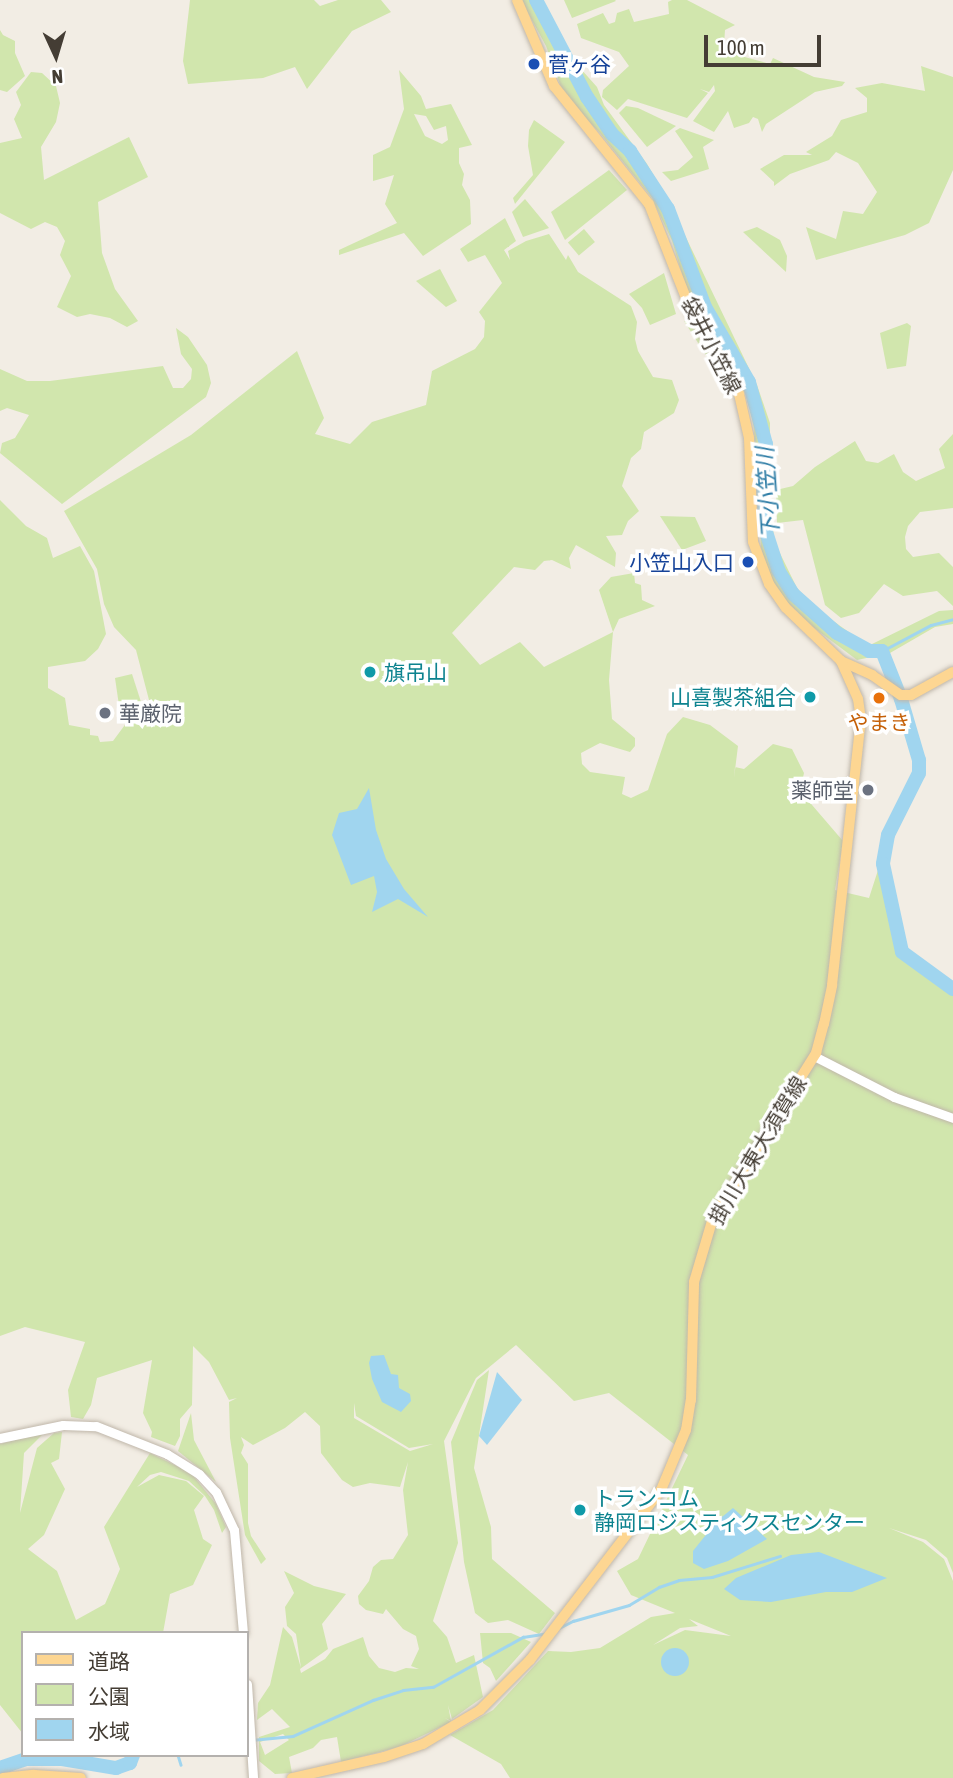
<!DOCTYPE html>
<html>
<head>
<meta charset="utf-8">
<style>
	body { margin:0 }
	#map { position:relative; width:953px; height:1778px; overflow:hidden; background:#f2ede4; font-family:"Asap Condensed","Noto Sans JP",sans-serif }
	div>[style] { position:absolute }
	.green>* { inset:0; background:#d1e6ad; transform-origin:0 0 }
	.water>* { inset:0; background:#a0d5ef }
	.round { border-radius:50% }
	.stream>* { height:2.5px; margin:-1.25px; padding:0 1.25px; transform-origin:1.25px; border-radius:1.25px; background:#a0d5ef }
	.river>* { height:14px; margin:-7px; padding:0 7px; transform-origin:7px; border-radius:7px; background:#a0d5ef }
	.roads { filter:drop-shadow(0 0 2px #c0b7aa) drop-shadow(0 0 2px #c0b7aa) }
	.minor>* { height:9px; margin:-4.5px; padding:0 4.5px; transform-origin:4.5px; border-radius:4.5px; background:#fff }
	.major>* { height:10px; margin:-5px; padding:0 5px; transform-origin:5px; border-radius:5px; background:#fdd692 }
	.dots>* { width:19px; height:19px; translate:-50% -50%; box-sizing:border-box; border:4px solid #fff; border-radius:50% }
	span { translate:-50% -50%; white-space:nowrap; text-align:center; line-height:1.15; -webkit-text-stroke:7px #fff; paint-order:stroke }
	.transit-label { font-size:21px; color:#164399 }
	.left { translate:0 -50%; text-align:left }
	.right { translate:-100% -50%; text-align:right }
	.street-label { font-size:21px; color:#443d34 }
	.culture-label { font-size:21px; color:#0d838f }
	.worship-label { font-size:21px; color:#5b616d }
	.food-label { font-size:21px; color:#c56008 }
	.water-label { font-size:23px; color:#2e7da6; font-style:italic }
	.legend { position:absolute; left:21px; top:1631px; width:228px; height:126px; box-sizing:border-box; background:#fff; border:2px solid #b4b1ae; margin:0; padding:9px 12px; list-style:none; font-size:21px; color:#443d34 }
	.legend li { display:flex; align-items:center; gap:14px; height:35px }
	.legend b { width:35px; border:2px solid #b4b1ae }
	.north { position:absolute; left:21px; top:21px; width:70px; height:70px; -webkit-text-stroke:5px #fff; paint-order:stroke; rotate:176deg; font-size:19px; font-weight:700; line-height:28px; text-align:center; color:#443d34 }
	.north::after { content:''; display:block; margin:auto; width:24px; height:32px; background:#443d34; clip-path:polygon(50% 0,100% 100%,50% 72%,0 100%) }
	.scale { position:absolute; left:704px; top:35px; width:117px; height:32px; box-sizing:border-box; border:4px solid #443d34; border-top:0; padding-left:9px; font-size:21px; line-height:24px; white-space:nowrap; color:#443d34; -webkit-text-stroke:5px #fff; paint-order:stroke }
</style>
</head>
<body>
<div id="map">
	<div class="green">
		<i style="clip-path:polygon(190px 0,314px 0,320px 6px,338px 0,381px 0,391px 12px,352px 31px,307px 89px,295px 67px,263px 78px,188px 84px,183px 61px)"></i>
		<i style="clip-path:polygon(521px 0,543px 0,572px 59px,597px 87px,604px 105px,647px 164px,667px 198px,757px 385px,770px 423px,770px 509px,775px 543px,797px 588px,814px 607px,868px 646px,939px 611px,953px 610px,953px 624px,935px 627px,890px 653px,857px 660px,813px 627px,780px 595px,767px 572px,761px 547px,754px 429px,748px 398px,693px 310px,672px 241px,652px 198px,600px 133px,565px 98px,546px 46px)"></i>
		<i style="clip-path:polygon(564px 0,615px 0,616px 1px,572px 18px)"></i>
		<i style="clip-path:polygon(672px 0,687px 0,735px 25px,725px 30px,724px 45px,730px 47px,730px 53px,770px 64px,773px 58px,814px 77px,845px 82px,842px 86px,815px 92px,766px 124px,762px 132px,758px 119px,753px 117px,749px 123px,734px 128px,728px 111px,714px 132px,693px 121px,715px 91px,714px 85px,709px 92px,700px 89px,708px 93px,687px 118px,628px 99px,617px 110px,602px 97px,603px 90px,629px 66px,619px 52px,581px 38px,577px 24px,603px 13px,609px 24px,615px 22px,617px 13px,629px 9px,634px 22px,669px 14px,668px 2px)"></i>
		<i style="clip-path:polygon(0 30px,3px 35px,15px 41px,15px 53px,25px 76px,7px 92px,0 90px)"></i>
		<i style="clip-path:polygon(921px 66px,953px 77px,953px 170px,929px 223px,905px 235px,816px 260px,806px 227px,836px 239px,843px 211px,863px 214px,877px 192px,858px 163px,836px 152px,829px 160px,790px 174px,774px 186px,774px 182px,760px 169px,784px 155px,812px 155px,806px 152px,832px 136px,841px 120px,867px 112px,867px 98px,855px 88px,882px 83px,925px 91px)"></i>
		<i style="clip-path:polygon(evenodd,399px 70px,421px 96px,426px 109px,451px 104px,472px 145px,459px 148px,459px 163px,464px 174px,462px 185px,470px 200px,471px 224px,423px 256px,404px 233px,339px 255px,339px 250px,397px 223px,385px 204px,394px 175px,373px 181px,373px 155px,390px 147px,404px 109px,399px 70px,414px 114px,426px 116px,434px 130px,446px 126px,448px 140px,442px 144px,425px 136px,414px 114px)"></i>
		<i style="clip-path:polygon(31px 72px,42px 73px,56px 86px,60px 103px,56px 122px,41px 147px,44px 180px,129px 137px,148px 177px,98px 202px,102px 253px,115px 289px,138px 321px,127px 327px,110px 318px,90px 314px,77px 317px,57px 307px,71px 276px,60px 255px,65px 241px,57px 227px,45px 222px,31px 229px,0 213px,0 143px,22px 138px,14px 119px,21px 105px,16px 92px)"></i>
		<i style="clip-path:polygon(626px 106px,638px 108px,676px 126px,647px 147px,619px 113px)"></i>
		<i style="clip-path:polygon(534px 120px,565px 142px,515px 204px,513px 198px,533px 175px,528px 146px,529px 130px)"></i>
		<i style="clip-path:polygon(680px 128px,714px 140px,703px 147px,709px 169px,671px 181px,662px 172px,678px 170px,693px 157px,675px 131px)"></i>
		<i style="clip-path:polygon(609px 170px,627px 190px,565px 240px,551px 212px)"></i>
		<i style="clip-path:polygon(525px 199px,549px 228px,523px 237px,512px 212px)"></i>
		<i style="clip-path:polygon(evenodd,505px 218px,516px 241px,504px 250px,510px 260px,508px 251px,526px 241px,549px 234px,566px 260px,568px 255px,578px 272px,631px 306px,637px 322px,635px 339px,638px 351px,653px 377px,672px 380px,679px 400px,674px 413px,644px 432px,641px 449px,631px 458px,622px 486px,639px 511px,628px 521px,622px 535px,606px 536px,616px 553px,615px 567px,576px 545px,569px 558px,571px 569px,552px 560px,544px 561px,535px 570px,514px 567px,452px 633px,480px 665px,520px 642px,544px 667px,613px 632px,599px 590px,611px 577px,634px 573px,635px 583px,641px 585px,642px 600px,655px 606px,619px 619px,613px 632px,609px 680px,612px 719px,635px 738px,635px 746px,630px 752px,600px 743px,581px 753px,582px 764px,590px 772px,625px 777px,622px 794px,631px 798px,648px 790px,667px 734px,683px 717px,710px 725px,738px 746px,734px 778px,735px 767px,744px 769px,773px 744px,792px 749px,804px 773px,800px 791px,843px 841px,835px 890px,869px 898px,880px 864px,903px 958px,953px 990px,953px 1573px,947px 1558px,926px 1540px,889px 1528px,923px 1542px,944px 1559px,953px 1581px,953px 1778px,510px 1778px,501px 1764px,450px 1735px,493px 1710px,548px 1651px,571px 1652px,600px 1648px,651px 1617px,675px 1613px,631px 1595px,617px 1571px,638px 1559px,688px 1455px,609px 1393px,574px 1401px,516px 1345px,476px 1378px,444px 1441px,458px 1543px,433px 1621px,447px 1637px,456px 1663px,474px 1655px,483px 1697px,452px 1719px,448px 1705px,451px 1721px,445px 1718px,451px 1722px,399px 1747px,341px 1762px,337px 1737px,321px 1740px,313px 1748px,289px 1757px,292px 1773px,275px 1774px,259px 1761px,259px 1737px,290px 1727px,272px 1709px,257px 1720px,258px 1703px,270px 1685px,283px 1627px,292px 1637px,301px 1668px,296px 1634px,287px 1626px,285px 1607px,294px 1593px,284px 1571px,314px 1586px,346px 1594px,322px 1624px,328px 1649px,300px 1669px,301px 1673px,325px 1659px,333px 1649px,363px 1637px,369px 1656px,379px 1668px,395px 1672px,406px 1668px,419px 1669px,411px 1666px,419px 1649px,416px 1636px,403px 1629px,386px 1609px,383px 1614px,366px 1610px,359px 1604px,358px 1596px,369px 1581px,373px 1567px,381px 1560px,393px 1559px,408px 1535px,403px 1490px,408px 1462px,400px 1487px,370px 1483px,353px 1487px,342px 1480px,321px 1453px,320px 1426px,305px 1412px,285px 1428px,253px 1445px,241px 1437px,244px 1445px,241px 1453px,248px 1464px,248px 1523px,251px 1536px,266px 1559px,261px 1564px,245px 1535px,230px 1438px,229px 1402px,237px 1398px,229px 1400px,209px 1362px,193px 1346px,192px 1405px,180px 1419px,180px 1436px,175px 1446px,151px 1437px,152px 1432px,143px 1413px,152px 1360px,97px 1378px,91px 1405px,83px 1419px,71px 1417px,68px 1390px,85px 1342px,25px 1327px,0 1336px,0 500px,26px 526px,47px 538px,53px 558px,80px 546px,94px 571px,106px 634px,98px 649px,85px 661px,48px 667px,48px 688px,65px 698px,69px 725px,90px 729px,90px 735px,98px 736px,100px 742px,113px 741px,130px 718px,146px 707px,160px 721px,149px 700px,136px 650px,114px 627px,104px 604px,97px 569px,64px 511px,191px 435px,297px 351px,324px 418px,315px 434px,350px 444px,372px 422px,426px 405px,432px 371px,475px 349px,484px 337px,485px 321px,479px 312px,502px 283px,485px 255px,468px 262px,460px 249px,505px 218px,354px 1403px,356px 1416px,409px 1448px,433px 1444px,410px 1451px,354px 1418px,354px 1403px,505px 218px,689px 1619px,731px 1636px,685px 1630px,653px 1645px,680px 1628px,698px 1626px,689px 1619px,505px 218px,283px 1734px,289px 1740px,265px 1755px,260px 1742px,283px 1734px)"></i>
		<i style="clip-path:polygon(757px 227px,780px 240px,787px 256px,786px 272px,743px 232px)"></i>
		<i style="left:584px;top:229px;width:17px;height:21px;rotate:50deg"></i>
		<i style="clip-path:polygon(440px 269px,457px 301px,446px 307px,416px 281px)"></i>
		<i style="clip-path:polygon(664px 273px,676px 314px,650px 325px,642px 308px,629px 294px)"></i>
		<i style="clip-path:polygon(684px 321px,691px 323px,712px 357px,711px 363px)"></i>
		<i style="clip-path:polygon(907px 323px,911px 326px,906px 366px,887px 369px,880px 333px)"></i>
		<i style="clip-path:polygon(176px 328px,188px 337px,207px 365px,211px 383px,206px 397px,62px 504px,0 453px,2px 443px,15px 438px,29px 415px,7px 408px,0 411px,0 369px,27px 381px,50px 381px,163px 366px,173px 388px,183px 388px,191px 379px,192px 369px,181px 354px)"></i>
		<i style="clip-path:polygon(953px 434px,953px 508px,920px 512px,908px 526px,905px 537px,906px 549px,913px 557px,939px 553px,953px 567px,953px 606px,937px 591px,903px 596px,884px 584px,859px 613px,841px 618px,825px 605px,803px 520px,777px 523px,776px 490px,793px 486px,815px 467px,855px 441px,866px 461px,878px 463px,894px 454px,903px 472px,916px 481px,945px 468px,939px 449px)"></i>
		<i style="clip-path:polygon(660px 516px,695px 517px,706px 541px,682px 550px)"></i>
		<i style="clip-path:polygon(132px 674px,142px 705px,121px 719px,115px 678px)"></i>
		<i style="clip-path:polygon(489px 1370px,474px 1468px,491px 1527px,492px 1559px,555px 1613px,539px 1634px,508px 1620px,488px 1623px,475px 1613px,464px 1562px,451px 1442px,477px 1380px)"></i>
		<i style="clip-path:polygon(191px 1413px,194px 1440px,216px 1482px,178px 1451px)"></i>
		<i style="clip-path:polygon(45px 1432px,24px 1453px,20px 1513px,37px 1448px,54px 1433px,62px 1432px,59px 1459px,51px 1463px,65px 1489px,44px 1535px,28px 1549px,57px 1571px,76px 1620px,105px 1604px,120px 1569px,104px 1527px,150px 1453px,191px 1473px,216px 1504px,226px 1527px,222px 1533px,214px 1510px,205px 1496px,189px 1481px,161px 1472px,150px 1475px,137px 1487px,159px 1475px,186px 1481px,204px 1496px,194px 1510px,203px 1539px,212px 1545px,193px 1585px,170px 1594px,163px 1633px,23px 1633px,23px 1734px,0 1705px,0 1444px)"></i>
		<i style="clip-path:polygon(480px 1633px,511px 1633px,531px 1642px,496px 1681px,490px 1668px,483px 1663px)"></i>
	</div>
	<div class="water">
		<i style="clip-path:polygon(369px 788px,376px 830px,386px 859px,404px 889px,428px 917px,398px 899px,372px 912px,377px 892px,374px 876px,351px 885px,332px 835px,339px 813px,357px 809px)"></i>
		<i style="clip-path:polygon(384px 1355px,391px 1374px,398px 1375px,399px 1388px,410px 1394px,411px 1401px,401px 1412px,382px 1402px,372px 1379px,369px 1363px,371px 1356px)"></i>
		<i style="clip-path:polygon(497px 1372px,522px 1400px,487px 1445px,479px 1436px)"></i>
		<i style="clip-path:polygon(733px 1508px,767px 1539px,728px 1561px,704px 1569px,693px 1563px,693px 1551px,717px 1521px)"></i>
		<i style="clip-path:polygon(819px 1552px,887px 1578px,852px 1592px,826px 1592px,771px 1602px,740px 1600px,724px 1589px,736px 1578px,791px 1555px)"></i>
		<i class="round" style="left:661px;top:1648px;width:28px;height:28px"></i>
	</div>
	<div class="stream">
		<i style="left:882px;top:651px;width:55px;rotate:-28deg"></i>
		<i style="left:931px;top:625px;width:23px;rotate:-15deg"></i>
		<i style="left:559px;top:1628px;width:16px;rotate:-27deg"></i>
		<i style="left:573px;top:1621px;width:58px;rotate:-15.9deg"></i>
		<i style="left:629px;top:1605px;width:35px;rotate:-31deg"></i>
		<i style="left:659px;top:1587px;width:21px;rotate:-19deg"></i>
		<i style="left:679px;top:1580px;width:33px;rotate:-5deg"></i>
		<i style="left:712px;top:1577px;width:71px;rotate:-17.2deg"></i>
		<i style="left:252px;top:1740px;width:41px;rotate:-5.6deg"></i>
		<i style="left:293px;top:1736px;width:88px;rotate:-24.2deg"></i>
		<i style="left:373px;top:1700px;width:32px;rotate:-18deg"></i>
		<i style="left:403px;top:1690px;width:30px;rotate:-6deg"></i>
		<i style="left:433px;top:1687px;width:103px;rotate:-29.1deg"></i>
		<i style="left:523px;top:1637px;width:24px;rotate:-9deg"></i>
		<i style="left:178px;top:1755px;width:10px;rotate:73deg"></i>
	</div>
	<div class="river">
		<i style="left:536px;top:0;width:110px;rotate:62.3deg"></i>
		<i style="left:587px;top:97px;width:45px;rotate:56deg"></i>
		<i style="left:612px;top:134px;width:25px;rotate:43deg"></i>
		<i style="left:630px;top:151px;width:69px;rotate:56.8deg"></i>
		<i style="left:668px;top:209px;width:105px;rotate:69.3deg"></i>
		<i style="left:705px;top:307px;width:87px;rotate:59.6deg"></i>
		<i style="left:749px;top:382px;width:64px;rotate:74.7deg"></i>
		<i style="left:766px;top:444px;width:52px;rotate:93.3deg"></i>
		<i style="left:763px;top:496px;width:36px;rotate:85deg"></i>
		<i style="left:766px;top:532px;width:40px;rotate:72deg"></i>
		<i style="left:778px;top:570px;width:28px;rotate:58deg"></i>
		<i style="left:793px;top:594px;width:59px;rotate:41.6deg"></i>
		<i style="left:837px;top:633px;width:37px;rotate:29deg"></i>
		<i style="left:869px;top:651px;width:13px"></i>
		<i style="left:882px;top:651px;width:52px;rotate:68.4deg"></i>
		<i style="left:901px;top:699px;width:64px;rotate:73.6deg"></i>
		<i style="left:919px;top:760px;width:13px;rotate:90deg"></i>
		<i style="left:919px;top:773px;width:69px;rotate:116.6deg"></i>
		<i style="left:888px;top:835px;width:29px;rotate:100deg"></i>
		<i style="left:883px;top:864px;width:90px;rotate:77.8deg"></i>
		<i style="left:902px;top:952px;width:63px;rotate:36deg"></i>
		<i style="left:0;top:1768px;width:28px;rotate:-19deg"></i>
		<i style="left:26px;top:1759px;width:36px"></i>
		<i style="left:62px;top:1759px;width:55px;rotate:9.5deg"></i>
		<i style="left:116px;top:1768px;width:15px;rotate:-20deg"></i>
		<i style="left:130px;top:1763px;width:9px;rotate:-69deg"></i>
	</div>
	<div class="roads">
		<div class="minor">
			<i style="left:814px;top:1056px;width:90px;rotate:27.1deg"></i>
			<i style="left:894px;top:1097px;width:63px;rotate:19.6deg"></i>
			<i style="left:0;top:1438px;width:64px;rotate:-11.7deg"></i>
			<i style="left:63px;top:1425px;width:33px;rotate:2deg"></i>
			<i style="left:96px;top:1426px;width:76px;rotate:21.5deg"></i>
			<i style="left:167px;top:1454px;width:38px;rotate:32deg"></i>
			<i style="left:199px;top:1474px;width:25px;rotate:47deg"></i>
			<i style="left:216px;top:1492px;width:42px;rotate:64.7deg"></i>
			<i style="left:234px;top:1530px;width:103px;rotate:85deg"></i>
			<i style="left:247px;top:1684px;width:94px;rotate:86.3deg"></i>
		</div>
		<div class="major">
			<i style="left:517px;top:0;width:94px;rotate:66.7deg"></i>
			<i style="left:554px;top:86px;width:151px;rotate:51.2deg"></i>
			<i style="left:649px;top:204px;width:117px;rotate:68.5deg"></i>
			<i style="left:692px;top:313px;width:94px;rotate:59.9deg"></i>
			<i style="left:739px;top:394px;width:45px;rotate:77.2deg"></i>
			<i style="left:749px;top:438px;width:104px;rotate:87.8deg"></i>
			<i style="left:753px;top:542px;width:45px;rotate:69.1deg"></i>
			<i style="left:769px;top:584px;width:29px;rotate:55deg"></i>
			<i style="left:786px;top:608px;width:76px;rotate:43.9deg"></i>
			<i style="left:841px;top:661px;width:34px;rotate:24deg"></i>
			<i style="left:872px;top:675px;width:35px;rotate:35deg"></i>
			<i style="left:901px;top:695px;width:10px"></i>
			<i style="left:911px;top:695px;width:48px;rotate:-28.7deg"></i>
			<i style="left:3px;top:1778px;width:31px;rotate:-6deg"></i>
			<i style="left:34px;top:1775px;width:47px;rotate:3.7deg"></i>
			<i style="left:292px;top:1778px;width:94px;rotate:-12.9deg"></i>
			<i style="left:384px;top:1757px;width:41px;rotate:-18.4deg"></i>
			<i style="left:423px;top:1744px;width:66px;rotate:-30.8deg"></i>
			<i style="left:480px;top:1710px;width:71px;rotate:-45deg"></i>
			<i style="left:530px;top:1660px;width:215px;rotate:-52.4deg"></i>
			<i style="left:661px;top:1490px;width:65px;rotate:-67.4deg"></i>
			<i style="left:686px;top:1430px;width:30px;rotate:-81deg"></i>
			<i style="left:691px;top:1400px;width:118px;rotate:-88.5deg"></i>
			<i style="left:694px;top:1282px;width:67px;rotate:-73.5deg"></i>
			<i style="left:713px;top:1218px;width:195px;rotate:-58deg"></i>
			<i style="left:816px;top:1053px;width:30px;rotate:-75deg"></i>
			<i style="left:824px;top:1024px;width:40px;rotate:-78deg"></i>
			<i style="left:832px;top:985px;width:267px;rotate:-83.8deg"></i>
			<i style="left:861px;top:720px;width:21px;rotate:-98deg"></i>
			<i style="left:858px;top:699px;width:42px;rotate:-114.1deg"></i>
		</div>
	</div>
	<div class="dots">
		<i style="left:534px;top:64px;background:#1a4fb4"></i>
		<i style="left:748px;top:562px;background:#1a4fb4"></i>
		<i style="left:370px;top:672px;background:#0f9aa8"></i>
		<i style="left:810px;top:697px;background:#0f9aa8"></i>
		<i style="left:879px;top:698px;background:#e8710a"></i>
		<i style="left:105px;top:713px;background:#6b7280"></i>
		<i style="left:868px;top:790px;background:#6b7280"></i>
		<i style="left:580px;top:1510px;background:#0f9aa8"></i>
	</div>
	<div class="transit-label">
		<span class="left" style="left:548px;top:64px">菅ヶ谷</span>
		<span class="right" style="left:734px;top:562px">小笠山入口</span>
	</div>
	<div class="street-label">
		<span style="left:712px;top:345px;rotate:63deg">袋井小笠線</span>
		<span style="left:757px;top:1150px;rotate:-59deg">掛川大東大須賀線</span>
	</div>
	<div class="culture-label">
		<span class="left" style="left:384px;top:672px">旗吊山</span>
		<span class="right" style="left:796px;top:697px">山喜製茶組合</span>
		<span class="left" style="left:594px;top:1510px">トランコム<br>静岡ロジスティクスセンター</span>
	</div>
	<div class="worship-label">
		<span class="left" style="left:119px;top:713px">華厳院</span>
		<span class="right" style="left:854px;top:790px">薬師堂</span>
	</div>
	<div class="food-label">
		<span style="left:879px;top:722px">やまき</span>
	</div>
	<div class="water-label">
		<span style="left:768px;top:493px;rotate:-94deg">下小笠川</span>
	</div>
	<ul class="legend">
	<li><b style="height:9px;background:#fdd692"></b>道路</li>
	<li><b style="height:19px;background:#d1e6ad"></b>公園</li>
	<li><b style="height:19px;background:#a0d5ef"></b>水域</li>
	</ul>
	<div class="north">N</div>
	<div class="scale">100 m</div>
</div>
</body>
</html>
